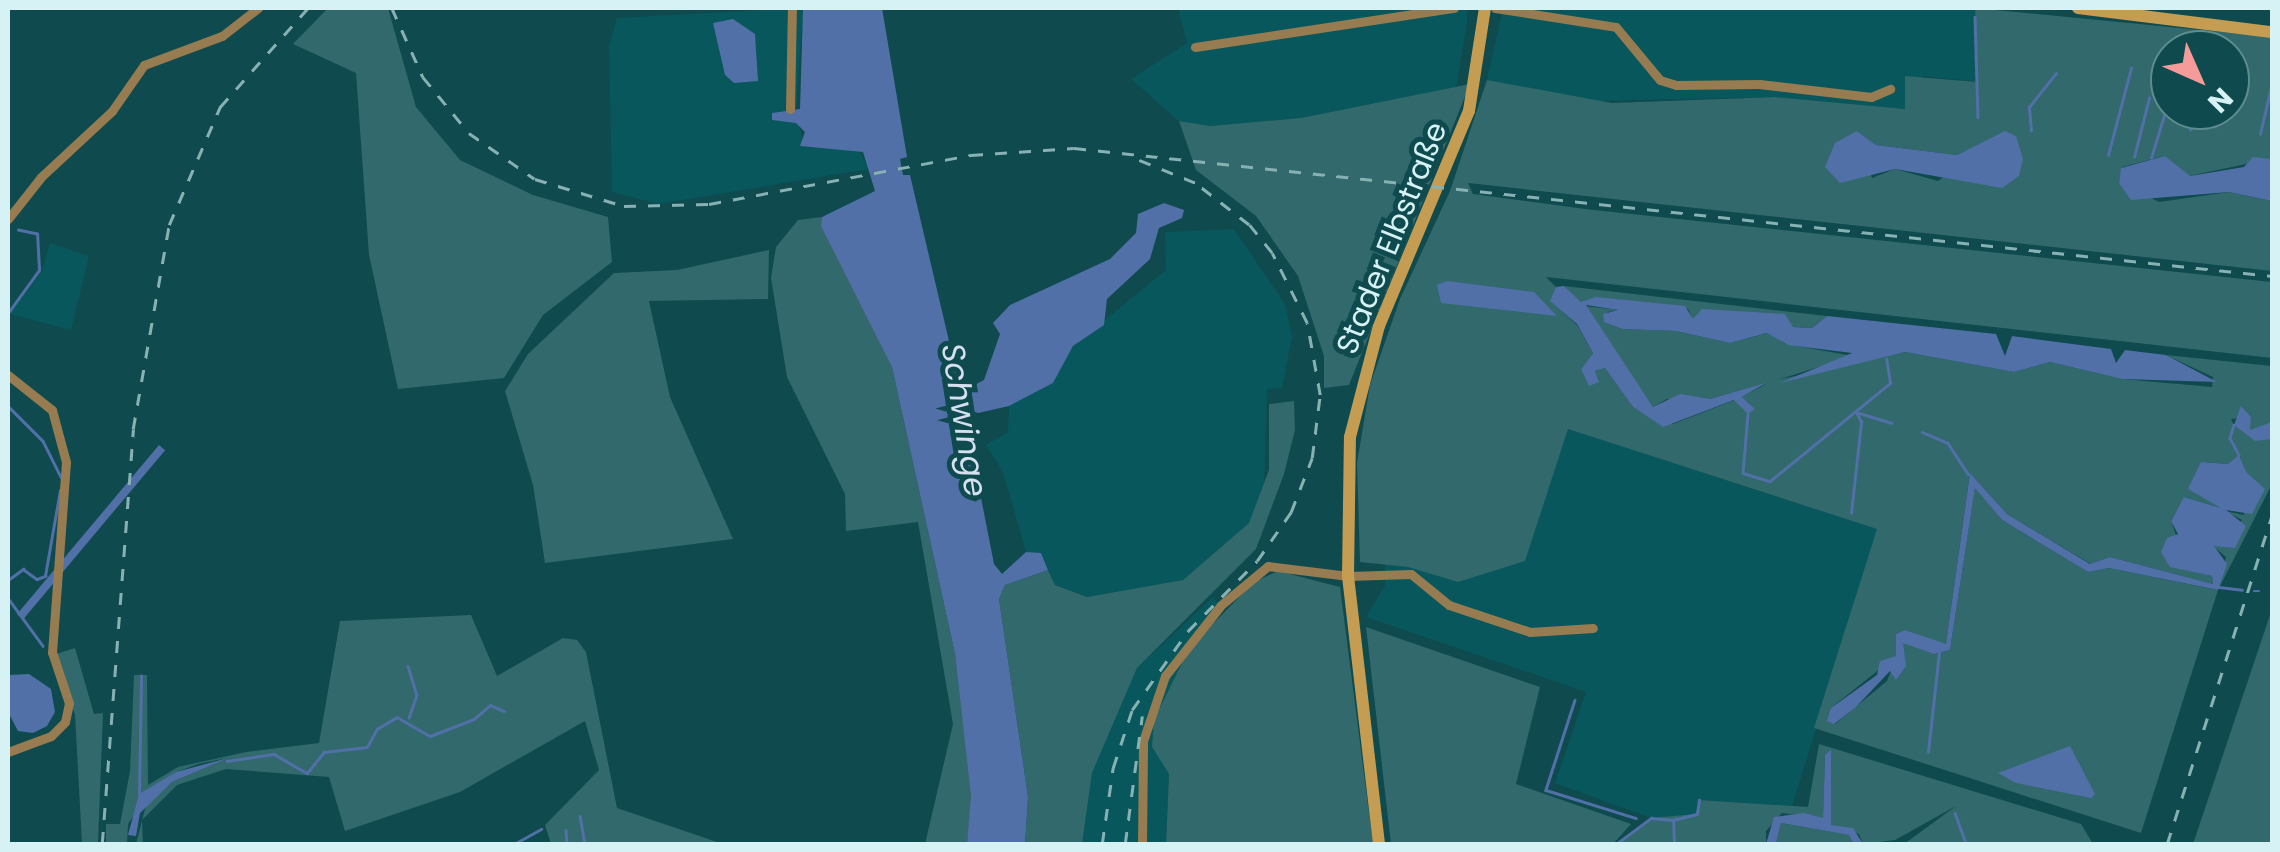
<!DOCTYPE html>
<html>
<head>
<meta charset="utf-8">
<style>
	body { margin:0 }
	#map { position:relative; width:2280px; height:852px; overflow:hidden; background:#0e4a4e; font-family:Poppins,sans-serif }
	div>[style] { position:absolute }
	.built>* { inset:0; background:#08575c }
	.green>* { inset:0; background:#31696c }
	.water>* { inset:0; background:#5170a7; transform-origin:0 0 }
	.stream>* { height:2.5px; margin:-1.25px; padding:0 1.25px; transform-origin:1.25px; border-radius:1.25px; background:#5170a7 }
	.street>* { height:9px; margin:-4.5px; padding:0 4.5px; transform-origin:4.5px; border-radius:4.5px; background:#967c50 }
	.secondary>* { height:12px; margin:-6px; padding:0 6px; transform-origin:6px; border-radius:6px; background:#c59d52 }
	.rail>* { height:2.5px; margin-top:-1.25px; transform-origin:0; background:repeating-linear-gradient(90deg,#88b1b3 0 12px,transparent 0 24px) }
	span { translate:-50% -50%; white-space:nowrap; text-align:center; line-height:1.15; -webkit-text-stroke:10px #0e4a4e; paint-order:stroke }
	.street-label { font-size:30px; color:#d6f2f4 }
	.water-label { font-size:32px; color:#d6e0f0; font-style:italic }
	.frame { position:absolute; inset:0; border:10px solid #d6f2f4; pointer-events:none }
	.north { position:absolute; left:2150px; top:30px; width:100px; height:100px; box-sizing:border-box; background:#0e4a4e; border:2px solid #5e8d90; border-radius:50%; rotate:135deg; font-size:28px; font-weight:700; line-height:40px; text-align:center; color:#d6f2f4 }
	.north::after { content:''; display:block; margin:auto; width:35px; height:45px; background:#f59b99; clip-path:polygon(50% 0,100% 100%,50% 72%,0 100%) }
</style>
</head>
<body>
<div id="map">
	<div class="built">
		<i style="clip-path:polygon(803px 8px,796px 114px,805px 147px,859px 150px,869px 169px,659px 204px,612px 192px,609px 45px,617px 18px)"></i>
		<i style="clip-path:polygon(1178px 8px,1467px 8px,1467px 24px,1456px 87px,1301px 118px,1210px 126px,1179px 121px,1131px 79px,1187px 43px)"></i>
		<i style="clip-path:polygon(1503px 8px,1975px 8px,1978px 82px,1923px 76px,1905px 109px,1775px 97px,1590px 101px,1487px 80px)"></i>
		<i style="clip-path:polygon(1234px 229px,1285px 304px,1292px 337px,1282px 388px,1267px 389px,1264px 494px,1249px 523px,1183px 580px,1087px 597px,1055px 585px,1041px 553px,1026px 552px,1003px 472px,986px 445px,1008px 432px,1009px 406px,1053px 383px,1073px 346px,1166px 270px,1165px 232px)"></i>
		<i style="clip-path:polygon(50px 243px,89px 256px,71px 330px,10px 314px,42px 271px)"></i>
		<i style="clip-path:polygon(1385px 370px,1878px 529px,1792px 806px,1700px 800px,1697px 814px,1651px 818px,1555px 783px,1586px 692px,1366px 617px,1385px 586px)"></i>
		<i style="clip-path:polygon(1213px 597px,1224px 610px,1205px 629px,1152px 747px,1169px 774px,1166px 844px,1082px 844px,1092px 773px,1137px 668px)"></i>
	</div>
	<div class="green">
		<i style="clip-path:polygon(328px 8px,388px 8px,416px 107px,460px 160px,533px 195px,608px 217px,612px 262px,543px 315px,504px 378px,398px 389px,369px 255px,356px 73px,293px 44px)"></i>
		<i style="clip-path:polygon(evenodd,1975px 8px,2272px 37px,2272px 165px,2270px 159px,2189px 176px,2165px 156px,2122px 167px,2119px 182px,2159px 202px,2229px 192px,2272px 201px,2272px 271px,1468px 183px,1473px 194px,1585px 209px,2272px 282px,2272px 358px,1546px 277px,1556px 287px,1551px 301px,1577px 325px,1593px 353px,1581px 369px,1598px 382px,1595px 371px,1605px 368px,1632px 406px,1673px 424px,1735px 400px,1755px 409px,1742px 397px,1766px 384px,1710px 399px,1667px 399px,1653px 407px,1584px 306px,1619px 310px,1607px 312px,1623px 329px,1676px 331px,1730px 343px,1768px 333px,1786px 344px,1853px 356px,1777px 380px,1905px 352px,2014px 372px,2050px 362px,2122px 379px,2212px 387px,2213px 377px,2166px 355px,2272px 366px,2272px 422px,2256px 433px,2249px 429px,2251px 417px,2231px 419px,2234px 425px,2272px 439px,2272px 484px,2218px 590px,2141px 833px,1814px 728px,1877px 529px,1568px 429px,1525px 561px,1458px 582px,1408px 567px,1360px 562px,1357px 463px,1370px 385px,1400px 299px,1450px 191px,1487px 80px,1612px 103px,1775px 97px,1905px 109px,1905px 76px,1978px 82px,1975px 8px,2170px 50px,2230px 50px,2230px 110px,2170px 110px,2170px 50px,1975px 8px,1857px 131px,1876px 145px,1957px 155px,2005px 132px,1938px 181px,1895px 169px,1872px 178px,1857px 131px,1975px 8px,2240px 455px,2244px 515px,2225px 511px,2242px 520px,2214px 547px,2226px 557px,2217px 590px,2109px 568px,2088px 572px,2002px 520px,1975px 487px,1950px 650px,1934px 654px,1913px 641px,1902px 643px,1887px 681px,1835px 724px,1831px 708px,1896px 656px,1896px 634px,1905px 630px,1946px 645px,1970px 473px,2007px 514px,2091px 564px,2110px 557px,2213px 584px,2212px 576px,2187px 570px,2171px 520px,2185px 497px,2221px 508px,2201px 462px,2228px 464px,2240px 455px)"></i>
		<i style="clip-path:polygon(1470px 84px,1349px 385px,1324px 388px,1324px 356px,1298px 276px,1256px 216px,1196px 170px,1179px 121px,1210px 126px,1301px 118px)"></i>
		<i style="clip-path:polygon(822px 217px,892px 367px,955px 654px,972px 795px,967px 844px,925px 844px,953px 724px,918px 522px,846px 531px,845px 494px,787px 377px,771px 278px,776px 247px,798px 220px)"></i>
		<i style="clip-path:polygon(769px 250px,768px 299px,649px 301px,670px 397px,733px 539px,545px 563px,533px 485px,505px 391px,528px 354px,614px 273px,677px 270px)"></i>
		<i style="clip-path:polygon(1564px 286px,1827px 316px,1812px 328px,1693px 320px,1688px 309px,1580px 302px)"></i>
		<i style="clip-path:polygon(1294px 401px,1295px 430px,1284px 474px,1256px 549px,1137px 668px,1092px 773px,1082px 844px,1025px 844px,1028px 797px,999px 599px,1005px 585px,1048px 570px,1055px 585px,1087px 597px,1183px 580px,1249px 523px,1269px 470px,1269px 404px)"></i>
		<i style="clip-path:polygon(1278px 571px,1340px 587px,1373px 844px,1166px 844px,1169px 774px,1152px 747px,1154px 720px,1190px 647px,1254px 582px)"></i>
		<i style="clip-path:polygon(2272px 609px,2272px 844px,2193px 844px)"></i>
		<i style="clip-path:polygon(471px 615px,497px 676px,563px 638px,577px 640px,586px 652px,617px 808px,723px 844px,551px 844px,545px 825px,599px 770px,585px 721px,460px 792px,345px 831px,329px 777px,226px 769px,177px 785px,142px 820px,143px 844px,136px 844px,146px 805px,172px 782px,227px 758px,198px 764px,176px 772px,148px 794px,128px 824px,127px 844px,106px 844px,106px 824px,120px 824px,130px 771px,134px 675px,147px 675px,148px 785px,178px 767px,246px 752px,319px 743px,340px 621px)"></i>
		<i style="clip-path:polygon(1366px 627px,1540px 687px,1516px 784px,1631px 824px,1613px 844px,1391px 844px)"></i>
		<i style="clip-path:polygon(75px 648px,94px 714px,103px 713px,98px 844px,82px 844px,75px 715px,56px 654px)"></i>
		<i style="clip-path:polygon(1819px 744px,2081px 824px,2093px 844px,1904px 844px,1956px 806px,1895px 840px,1863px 844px,1859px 834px,1831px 825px,1825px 756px,1823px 819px,1782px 813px,1766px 831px,1766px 844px,1616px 844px,1651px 818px,1696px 814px,1699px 800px,1808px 807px)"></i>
		<i style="clip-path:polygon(1781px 823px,1850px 835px,1854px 844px,1776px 844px)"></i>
	</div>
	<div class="water">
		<i style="clip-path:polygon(803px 8px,882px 8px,907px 157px,900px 159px,903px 175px,910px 175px,961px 392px,984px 380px,1000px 334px,993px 323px,1010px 305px,1110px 259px,1136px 233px,1138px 214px,1164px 203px,1184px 210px,1182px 218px,1159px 228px,1150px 259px,1107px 299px,1104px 325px,1073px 346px,1053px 383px,1009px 406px,965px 416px,994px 564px,1002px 574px,1026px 552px,1041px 553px,1048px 570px,1005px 585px,999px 599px,1028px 797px,1025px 844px,967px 844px,971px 795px,955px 654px,892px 367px,821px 226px,822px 217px,875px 191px,863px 152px,800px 146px,805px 132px,796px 123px,772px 120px,772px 113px,800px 109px)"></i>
		<i style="clip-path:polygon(733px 19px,755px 34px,758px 81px,734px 83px,725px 75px,713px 23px)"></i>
		<i style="clip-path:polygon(1857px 131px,1876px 145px,1957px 155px,2005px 131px,2016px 136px,2023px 159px,2019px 176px,2002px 188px,1895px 169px,1840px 183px,1825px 167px,1835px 143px)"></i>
		<i style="clip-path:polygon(2165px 156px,2190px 176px,2244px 167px,2253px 157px,2270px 159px,2272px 201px,2229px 192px,2131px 200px,2119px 183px,2121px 168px)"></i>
		<i style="clip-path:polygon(1447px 281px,1534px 292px,1557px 316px,1441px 303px,1437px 285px)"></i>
		<i style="clip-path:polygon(1564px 286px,1581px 302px,1596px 297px,1685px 306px,1693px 319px,1702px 309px,1785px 314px,1793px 327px,1812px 328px,1827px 316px,1996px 334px,2005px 356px,2012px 336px,2111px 349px,2116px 363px,2125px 350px,2166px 355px,2217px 382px,2122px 379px,2050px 362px,2014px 372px,1905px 352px,1780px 383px,1852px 353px,1788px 345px,1767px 333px,1730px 343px,1676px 331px,1623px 329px,1604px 322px,1603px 314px,1618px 310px,1586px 305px,1653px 407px,1680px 394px,1710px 399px,1766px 383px,1742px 397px,1755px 409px,1748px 414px,1734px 400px,1663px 427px,1632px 406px,1605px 368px,1595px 371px,1599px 382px,1589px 386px,1581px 369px,1593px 353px,1577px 324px,1550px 301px,1556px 287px)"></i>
		<i style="clip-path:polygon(2241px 406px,2251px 417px,2250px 430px,2272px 422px,2272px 439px,2255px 441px,2234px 425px)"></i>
		<i style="left:159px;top:445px;width:8px;height:221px;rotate:40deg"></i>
		<i style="clip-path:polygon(2239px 455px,2246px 472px,2265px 489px,2252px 514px,2226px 510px,2246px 526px,2235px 548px,2214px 546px,2227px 564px,2218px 590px,2109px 568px,2088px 572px,2002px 520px,1975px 488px,1950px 650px,1934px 654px,1903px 643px,1906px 666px,1896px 680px,1890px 671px,1856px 707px,1834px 724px,1827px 721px,1831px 708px,1877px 675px,1880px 661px,1896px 656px,1896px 634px,1905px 630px,1946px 644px,1970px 473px,2007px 514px,2090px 564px,2110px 557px,2213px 584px,2212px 576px,2170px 567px,2161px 552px,2167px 538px,2178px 534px,2171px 521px,2184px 497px,2221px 508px,2188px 489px,2201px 462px,2228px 464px)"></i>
		<i style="clip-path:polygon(29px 674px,51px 689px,55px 712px,47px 726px,33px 733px,18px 731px,8px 712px,8px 675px)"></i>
		<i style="clip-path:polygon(2070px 746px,2095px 794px,2091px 798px,2016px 783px,1998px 773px)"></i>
		<i style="clip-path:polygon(1831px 750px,1831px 825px,1853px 828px,1863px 844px,1854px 844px,1849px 835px,1781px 823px,1776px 844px,1766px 844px,1774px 817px,1804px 813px,1823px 818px,1825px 755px)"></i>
		<i style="clip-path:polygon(228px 758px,172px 782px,140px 813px,136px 836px,128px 835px,139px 794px,176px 772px)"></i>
	</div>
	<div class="stream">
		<i style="left:1975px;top:17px;width:100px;rotate:88.3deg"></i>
		<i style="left:2215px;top:127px;width:17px;rotate:-77deg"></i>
		<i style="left:2190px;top:130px;width:20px;rotate:-79deg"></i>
		<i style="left:2031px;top:131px;width:24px;rotate:-95deg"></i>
		<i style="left:2029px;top:107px;width:43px;rotate:-51.5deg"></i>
		<i style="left:2260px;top:134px;width:52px;rotate:-76.8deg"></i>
		<i style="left:2108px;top:155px;width:90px;rotate:-75.2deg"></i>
		<i style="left:2134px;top:157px;width:61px;rotate:-75.7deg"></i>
		<i style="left:2151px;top:158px;width:65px;rotate:-73deg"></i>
		<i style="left:8px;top:313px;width:53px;rotate:-54.2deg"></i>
		<i style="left:39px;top:270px;width:36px;rotate:-93deg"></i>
		<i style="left:37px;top:234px;width:19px;rotate:-168deg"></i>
		<i style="left:8px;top:406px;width:49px;rotate:45deg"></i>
		<i style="left:43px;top:441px;width:40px;rotate:63.4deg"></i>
		<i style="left:1748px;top:414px;width:59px;rotate:94.8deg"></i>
		<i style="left:1743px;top:473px;width:28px;rotate:17deg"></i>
		<i style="left:1770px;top:481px;width:155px;rotate:-39.2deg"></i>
		<i style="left:1890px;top:383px;width:24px;rotate:-99deg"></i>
		<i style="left:2234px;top:425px;width:14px;rotate:107deg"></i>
		<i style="left:2230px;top:438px;width:19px;rotate:62deg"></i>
		<i style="left:1922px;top:432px;width:28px;rotate:23deg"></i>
		<i style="left:1948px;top:443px;width:37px;rotate:57deg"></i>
		<i style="left:1851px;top:513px;width:92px;rotate:-83.7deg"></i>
		<i style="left:1861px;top:422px;width:11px;rotate:-117deg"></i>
		<i style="left:1856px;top:412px;width:37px;rotate:17deg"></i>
		<i style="left:8px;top:580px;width:19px;rotate:-36deg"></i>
		<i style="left:23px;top:569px;width:17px;rotate:36deg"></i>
		<i style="left:37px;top:579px;width:9px;rotate:-21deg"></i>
		<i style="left:45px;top:576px;width:87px;rotate:-80.1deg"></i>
		<i style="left:2219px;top:587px;width:23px;rotate:7deg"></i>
		<i style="left:2254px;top:591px;width:5px"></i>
		<i style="left:8px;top:598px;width:59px;rotate:53.9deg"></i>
		<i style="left:408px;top:666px;width:30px;rotate:73deg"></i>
		<i style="left:417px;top:695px;width:24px;rotate:109deg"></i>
		<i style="left:1575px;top:700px;width:95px;rotate:107.9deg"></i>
		<i style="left:1546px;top:790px;width:94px;rotate:17.3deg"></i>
		<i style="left:1928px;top:752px;width:100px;rotate:-83.7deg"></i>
		<i style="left:227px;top:761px;width:48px;rotate:-8.5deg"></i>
		<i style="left:274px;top:754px;width:38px;rotate:30deg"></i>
		<i style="left:307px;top:773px;width:27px;rotate:-51deg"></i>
		<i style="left:324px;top:752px;width:43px;rotate:-6.6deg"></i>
		<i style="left:367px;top:747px;width:21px;rotate:-61deg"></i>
		<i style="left:377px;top:729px;width:23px;rotate:-31deg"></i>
		<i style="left:397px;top:717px;width:38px;rotate:30deg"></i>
		<i style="left:430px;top:736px;width:47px;rotate:-21.1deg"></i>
		<i style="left:474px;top:719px;width:21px;rotate:-41deg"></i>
		<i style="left:490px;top:705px;width:15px;rotate:23deg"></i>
		<i style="left:139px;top:794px;width:118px;rotate:-89deg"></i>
		<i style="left:1955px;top:813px;width:33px;rotate:70deg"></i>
		<i style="left:580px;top:816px;width:28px;rotate:80deg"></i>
		<i style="left:566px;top:830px;width:14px;rotate:86deg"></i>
		<i style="left:348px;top:844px;width:1px"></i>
		<i style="left:514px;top:844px;width:31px;rotate:-29deg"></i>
		<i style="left:1616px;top:844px;width:44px;rotate:-36.6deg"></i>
		<i style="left:1651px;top:818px;width:22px;rotate:5deg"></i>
		<i style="left:1674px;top:844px;width:24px;rotate:-92deg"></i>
		<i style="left:1673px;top:820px;width:25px;rotate:-14deg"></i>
		<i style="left:1697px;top:814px;width:14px;rotate:-82deg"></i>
	</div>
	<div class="street">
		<i style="left:1495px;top:8px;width:122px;rotate:8.9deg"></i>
		<i style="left:1616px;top:27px;width:69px;rotate:50.3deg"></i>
		<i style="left:1660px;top:80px;width:17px;rotate:17deg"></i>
		<i style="left:1676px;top:85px;width:83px;rotate:-0.7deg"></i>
		<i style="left:1759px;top:84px;width:113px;rotate:6.6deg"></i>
		<i style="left:1871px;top:97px;width:21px;rotate:-23deg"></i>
		<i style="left:1195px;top:47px;width:262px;rotate:-8.6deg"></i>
		<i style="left:790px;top:109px;width:101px;rotate:-88.9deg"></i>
		<i style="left:8px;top:219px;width:53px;rotate:-51.8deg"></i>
		<i style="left:41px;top:177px;width:97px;rotate:-42.9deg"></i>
		<i style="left:112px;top:111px;width:56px;rotate:-55.2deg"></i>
		<i style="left:144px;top:65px;width:83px;rotate:-20.4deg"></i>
		<i style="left:222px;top:36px;width:46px;rotate:-37.9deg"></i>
		<i style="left:8px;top:375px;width:56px;rotate:38.5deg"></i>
		<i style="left:52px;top:410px;width:54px;rotate:74.9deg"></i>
		<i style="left:66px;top:462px;width:191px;rotate:94.2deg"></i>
		<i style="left:52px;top:652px;width:54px;rotate:71.6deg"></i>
		<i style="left:69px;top:703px;width:19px;rotate:102deg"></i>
		<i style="left:65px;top:722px;width:20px;rotate:135deg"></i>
		<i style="left:51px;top:736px;width:46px;rotate:159.6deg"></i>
		<i style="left:1142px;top:844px;width:103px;rotate:-89.4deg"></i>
		<i style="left:1143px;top:741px;width:69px;rotate:-71.3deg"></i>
		<i style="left:1165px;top:676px;width:90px;rotate:-51.7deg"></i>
		<i style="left:1221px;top:605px;width:61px;rotate:-39.7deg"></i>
		<i style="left:1268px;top:566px;width:81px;rotate:7.1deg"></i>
		<i style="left:1348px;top:576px;width:63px;rotate:-1.8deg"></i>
		<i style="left:1411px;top:574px;width:49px;rotate:39.2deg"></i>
		<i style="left:1449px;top:605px;width:85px;rotate:18.4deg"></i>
		<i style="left:1530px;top:632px;width:63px;rotate:-3.6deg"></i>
	</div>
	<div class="secondary">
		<i style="left:2078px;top:8px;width:195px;rotate:7.1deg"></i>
		<i style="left:1379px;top:844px;width:270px;rotate:-96.6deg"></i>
		<i style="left:1348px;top:576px;width:139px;rotate:-89.2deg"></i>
		<i style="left:1350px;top:437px;width:115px;rotate:-75.4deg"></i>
		<i style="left:1379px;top:326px;width:233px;rotate:-67.3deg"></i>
		<i style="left:1469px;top:111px;width:104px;rotate:-81.2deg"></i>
	</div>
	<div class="rail">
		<i style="left:392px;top:8px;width:76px;rotate:65.8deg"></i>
		<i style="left:423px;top:77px;width:72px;rotate:50.6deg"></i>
		<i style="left:469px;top:133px;width:80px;rotate:34.9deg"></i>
		<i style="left:535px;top:179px;width:93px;rotate:16.9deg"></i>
		<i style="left:624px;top:206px;width:85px;rotate:-1.3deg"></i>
		<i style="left:709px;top:204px;width:267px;rotate:-10.6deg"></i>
		<i style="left:971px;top:155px;width:103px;rotate:-3.9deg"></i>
		<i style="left:1074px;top:148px;width:1205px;rotate:6.1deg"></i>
		<i style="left:102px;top:844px;width:416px;rotate:-85.7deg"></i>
		<i style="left:133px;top:429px;width:207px;rotate:-80deg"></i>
		<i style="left:169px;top:225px;width:129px;rotate:-66.6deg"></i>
		<i style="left:220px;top:107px;width:132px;rotate:-48.4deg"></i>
		<i style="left:1102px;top:844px;width:77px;rotate:-81.8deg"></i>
		<i style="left:1113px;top:768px;width:61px;rotate:-71.9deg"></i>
		<i style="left:1132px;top:710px;width:97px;rotate:-54.7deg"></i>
		<i style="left:1188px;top:631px;width:98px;rotate:-45.4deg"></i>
		<i style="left:1257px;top:561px;width:60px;rotate:-55.2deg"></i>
		<i style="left:1291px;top:512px;width:58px;rotate:-68.7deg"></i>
		<i style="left:1312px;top:458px;width:64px;rotate:-82.8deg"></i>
		<i style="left:1320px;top:395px;width:73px;rotate:-100.2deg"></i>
		<i style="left:1307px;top:323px;width:78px;rotate:-116.6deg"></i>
		<i style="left:1272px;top:253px;width:36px;rotate:-129deg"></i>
		<i style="left:1249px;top:225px;width:68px;rotate:-142.1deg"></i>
		<i style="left:1195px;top:183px;width:61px;rotate:-158deg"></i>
		<i style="left:1125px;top:844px;width:129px;rotate:-82.4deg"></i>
		<i style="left:2167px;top:844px;width:346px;rotate:-72.3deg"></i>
	</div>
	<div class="street-label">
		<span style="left:1392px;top:238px;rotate:-68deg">Stader Elbstraße</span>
	</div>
	<div class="water-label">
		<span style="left:964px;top:420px;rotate:81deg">Schwinge</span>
	</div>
	<div class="frame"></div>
	<div class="north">N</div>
</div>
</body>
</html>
